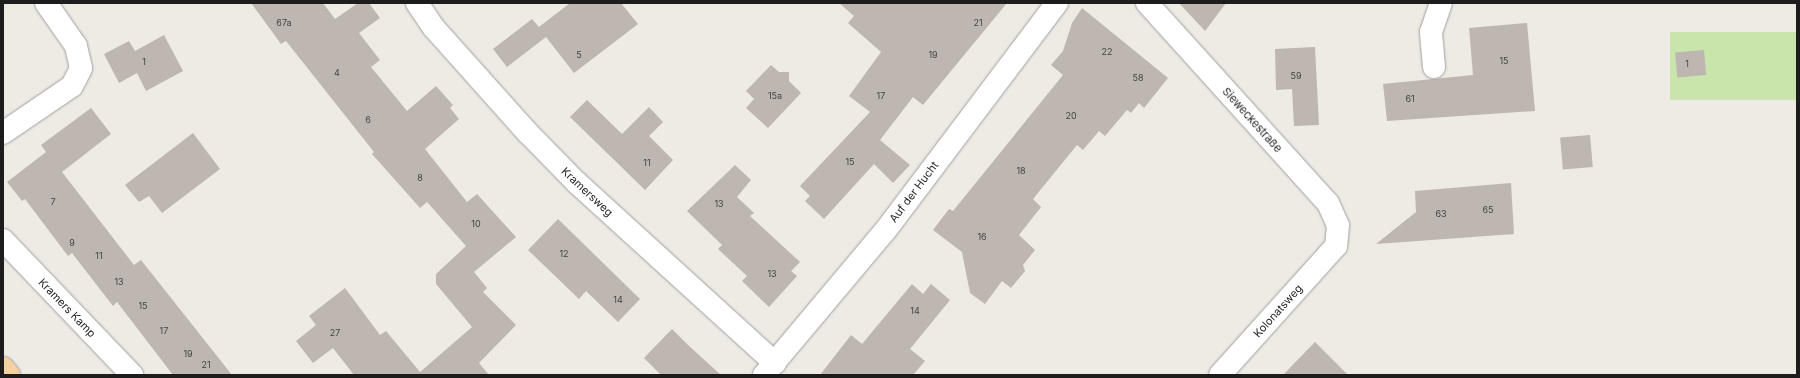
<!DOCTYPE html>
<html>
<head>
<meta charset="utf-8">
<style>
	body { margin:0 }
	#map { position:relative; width:1800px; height:378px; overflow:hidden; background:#eeeae4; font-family:Inter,sans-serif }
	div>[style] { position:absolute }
	.grass>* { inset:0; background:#c9e5ac; transform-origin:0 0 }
	.building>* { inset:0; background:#beb6b0; transform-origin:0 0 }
	.roads { filter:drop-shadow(0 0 1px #a1a1a1) drop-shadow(0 0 1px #a1a1a1) }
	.minor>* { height:22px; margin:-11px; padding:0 11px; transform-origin:11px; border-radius:11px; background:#fff }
	.major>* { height:22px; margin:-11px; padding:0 11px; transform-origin:11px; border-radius:11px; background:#f6d0a1 }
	span { translate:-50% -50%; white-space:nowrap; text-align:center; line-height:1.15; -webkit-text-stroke:3px #fff; paint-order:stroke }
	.number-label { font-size:9px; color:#454342 }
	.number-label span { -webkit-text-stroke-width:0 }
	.street-label { font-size:11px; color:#1d1d1d }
	.frame { position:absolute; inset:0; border:4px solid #1d1d1d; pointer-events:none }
</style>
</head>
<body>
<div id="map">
	<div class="grass">
		<i style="left:1797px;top:32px;width:68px;height:127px;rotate:90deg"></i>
	</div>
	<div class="building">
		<i style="clip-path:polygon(251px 3px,323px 3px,335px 19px,358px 3px,369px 3px,380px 18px,359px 33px,380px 60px,371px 67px,407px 111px,436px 86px,453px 105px,450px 108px,459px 119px,425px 149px,467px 202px,477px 194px,516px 237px,474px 272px,487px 288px,483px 292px,516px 325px,479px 363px,489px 375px,354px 375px,333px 348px,313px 363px,296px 341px,316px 325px,309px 316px,345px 288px,380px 335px,386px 331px,420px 372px,472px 327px,436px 284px,436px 274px,466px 246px,427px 202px,420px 208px,372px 154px,374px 152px,286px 41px,281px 44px)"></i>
		<i style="clip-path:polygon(570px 3px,621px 3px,638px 24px,574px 73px,546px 37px,507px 67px,493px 49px,532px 19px,539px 27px)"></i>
		<i style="clip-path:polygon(839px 3px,1007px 3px,923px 105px,913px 97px,880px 140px,910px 165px,893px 183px,874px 164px,824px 219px,805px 201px,810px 196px,800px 186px,870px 112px,849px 96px,881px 52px,848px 23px,854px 16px)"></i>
		<i style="clip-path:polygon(1179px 3px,1226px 3px,1205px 31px)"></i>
		<i style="clip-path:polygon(1082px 8px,1168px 78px,1144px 108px,1139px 103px,1131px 113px,1127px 110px,1105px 136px,1099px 131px,1083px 150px,1077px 145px,1033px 199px,1041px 207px,1019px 235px,1035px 250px,1023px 265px,1025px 271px,1011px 288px,1002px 281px,985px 304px,970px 293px,962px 252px,933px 230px,949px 209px,953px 211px,1063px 75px,1051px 65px,1063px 51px,1072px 23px)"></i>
		<i style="clip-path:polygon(1527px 23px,1535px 111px,1387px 121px,1383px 84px,1473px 75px,1469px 28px)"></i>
		<i style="clip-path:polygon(164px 35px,183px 71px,146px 91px,137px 73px,119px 83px,104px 54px,129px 41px,135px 51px)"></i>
		<i style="clip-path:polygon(1315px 47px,1319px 125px,1294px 126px,1292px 89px,1276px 90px,1275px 49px)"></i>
		<i style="left:1704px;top:50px;width:25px;height:29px;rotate:85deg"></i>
		<i style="clip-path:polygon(771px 65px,779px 72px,789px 72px,789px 81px,801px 93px,768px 128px,746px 108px,754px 99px,746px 91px)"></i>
		<i style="clip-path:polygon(587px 100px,622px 134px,649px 107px,663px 122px,649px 136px,673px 160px,645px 190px,570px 117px)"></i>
		<i style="clip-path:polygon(91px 108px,111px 134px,62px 172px,134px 265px,141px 260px,232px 375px,173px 375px,117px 302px,113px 306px,72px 253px,68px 256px,25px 199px,22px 201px,7px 182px,46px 152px,41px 145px)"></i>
		<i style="clip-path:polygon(193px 133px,220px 169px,162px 213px,149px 196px,139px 202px,125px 185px)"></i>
		<i style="left:1590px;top:135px;width:32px;height:30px;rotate:85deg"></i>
		<i style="clip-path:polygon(735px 165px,751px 180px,737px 197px,754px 213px,750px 216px,800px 262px,791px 271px,797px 276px,769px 307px,742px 281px,747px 276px,718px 249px,722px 245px,687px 211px)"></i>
		<i style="clip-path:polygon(1511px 183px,1514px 234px,1376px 244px,1416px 212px,1415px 191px)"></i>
		<i style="clip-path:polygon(558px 219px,640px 299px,618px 322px,586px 291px,579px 299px,528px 250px)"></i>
		<i style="clip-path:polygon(912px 284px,923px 294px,931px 284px,950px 300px,910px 349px,925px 361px,913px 375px,820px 375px,851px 335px,862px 344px)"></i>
		<i style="clip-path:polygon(672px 329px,688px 345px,721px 375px,661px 375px,644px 358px)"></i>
		<i style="clip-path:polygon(1315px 342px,1348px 375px,1283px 375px)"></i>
	</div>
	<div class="roads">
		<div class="minor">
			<i style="left:417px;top:3px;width:30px;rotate:56deg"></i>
			<i style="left:434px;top:28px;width:141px;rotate:48.2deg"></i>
			<i style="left:528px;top:133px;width:69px;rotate:45.6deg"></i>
			<i style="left:576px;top:182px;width:269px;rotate:42.3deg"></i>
			<i style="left:1147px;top:3px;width:270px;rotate:47.9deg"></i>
			<i style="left:1328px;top:203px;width:24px;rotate:66deg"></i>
			<i style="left:1338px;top:225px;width:21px;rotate:95deg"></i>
			<i style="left:1336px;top:246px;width:173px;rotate:132deg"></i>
			<i style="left:1434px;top:67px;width:35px;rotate:-95deg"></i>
			<i style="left:1431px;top:32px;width:31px;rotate:-71deg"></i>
			<i style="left:3px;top:133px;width:83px;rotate:-34.3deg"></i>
			<i style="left:72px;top:86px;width:20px;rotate:-63deg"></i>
			<i style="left:81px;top:68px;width:23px;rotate:-103deg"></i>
			<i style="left:76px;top:46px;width:52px;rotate:-124.9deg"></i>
			<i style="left:3px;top:240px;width:187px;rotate:46.3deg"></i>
			<i style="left:764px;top:375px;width:188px;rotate:-50deg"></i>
			<i style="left:885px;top:231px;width:286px;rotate:-53deg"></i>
		</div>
		<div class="major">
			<i style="left:3px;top:368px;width:9px;rotate:49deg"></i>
		</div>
	</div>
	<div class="number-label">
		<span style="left:284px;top:23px">67a</span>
		<span style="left:978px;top:23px">21</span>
		<span style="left:1107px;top:52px">22</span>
		<span style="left:579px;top:55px">5</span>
		<span style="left:933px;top:55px">19</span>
		<span style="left:1504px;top:61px">15</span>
		<span style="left:144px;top:62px">1</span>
		<span style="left:1687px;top:64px">1</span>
		<span style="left:337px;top:73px">4</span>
		<span style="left:1296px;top:76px">59</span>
		<span style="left:1138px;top:78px">58</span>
		<span style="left:775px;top:96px">15a</span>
		<span style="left:881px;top:96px">17</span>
		<span style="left:1410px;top:99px">61</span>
		<span style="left:1071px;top:116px">20</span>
		<span style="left:368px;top:120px">6</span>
		<span style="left:850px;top:162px">15</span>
		<span style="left:647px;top:163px">11</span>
		<span style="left:1021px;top:171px">18</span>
		<span style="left:420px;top:178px">8</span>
		<span style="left:53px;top:202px">7</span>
		<span style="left:719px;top:204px">13</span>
		<span style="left:1488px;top:210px">65</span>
		<span style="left:1441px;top:214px">63</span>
		<span style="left:476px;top:224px">10</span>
		<span style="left:982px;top:237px">16</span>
		<span style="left:72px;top:243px">9</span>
		<span style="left:564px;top:254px">12</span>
		<span style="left:99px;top:256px">11</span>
		<span style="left:772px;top:274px">13</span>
		<span style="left:119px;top:282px">13</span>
		<span style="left:618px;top:300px">14</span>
		<span style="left:143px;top:306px">15</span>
		<span style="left:915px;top:311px">14</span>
		<span style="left:164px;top:331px">17</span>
		<span style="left:335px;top:333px">27</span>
		<span style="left:188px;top:354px">19</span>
		<span style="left:206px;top:365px">21</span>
	</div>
	<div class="street-label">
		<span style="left:1252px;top:120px;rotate:48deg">Sieweckestraße</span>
		<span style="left:587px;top:192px;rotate:43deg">Kramersweg</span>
		<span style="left:914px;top:192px;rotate:-53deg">Auf der Hucht</span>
		<span style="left:67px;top:308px;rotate:46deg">Kramers Kamp</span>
		<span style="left:1278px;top:311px;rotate:-48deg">Kolonatsweg</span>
	</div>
	<div class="frame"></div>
</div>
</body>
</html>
